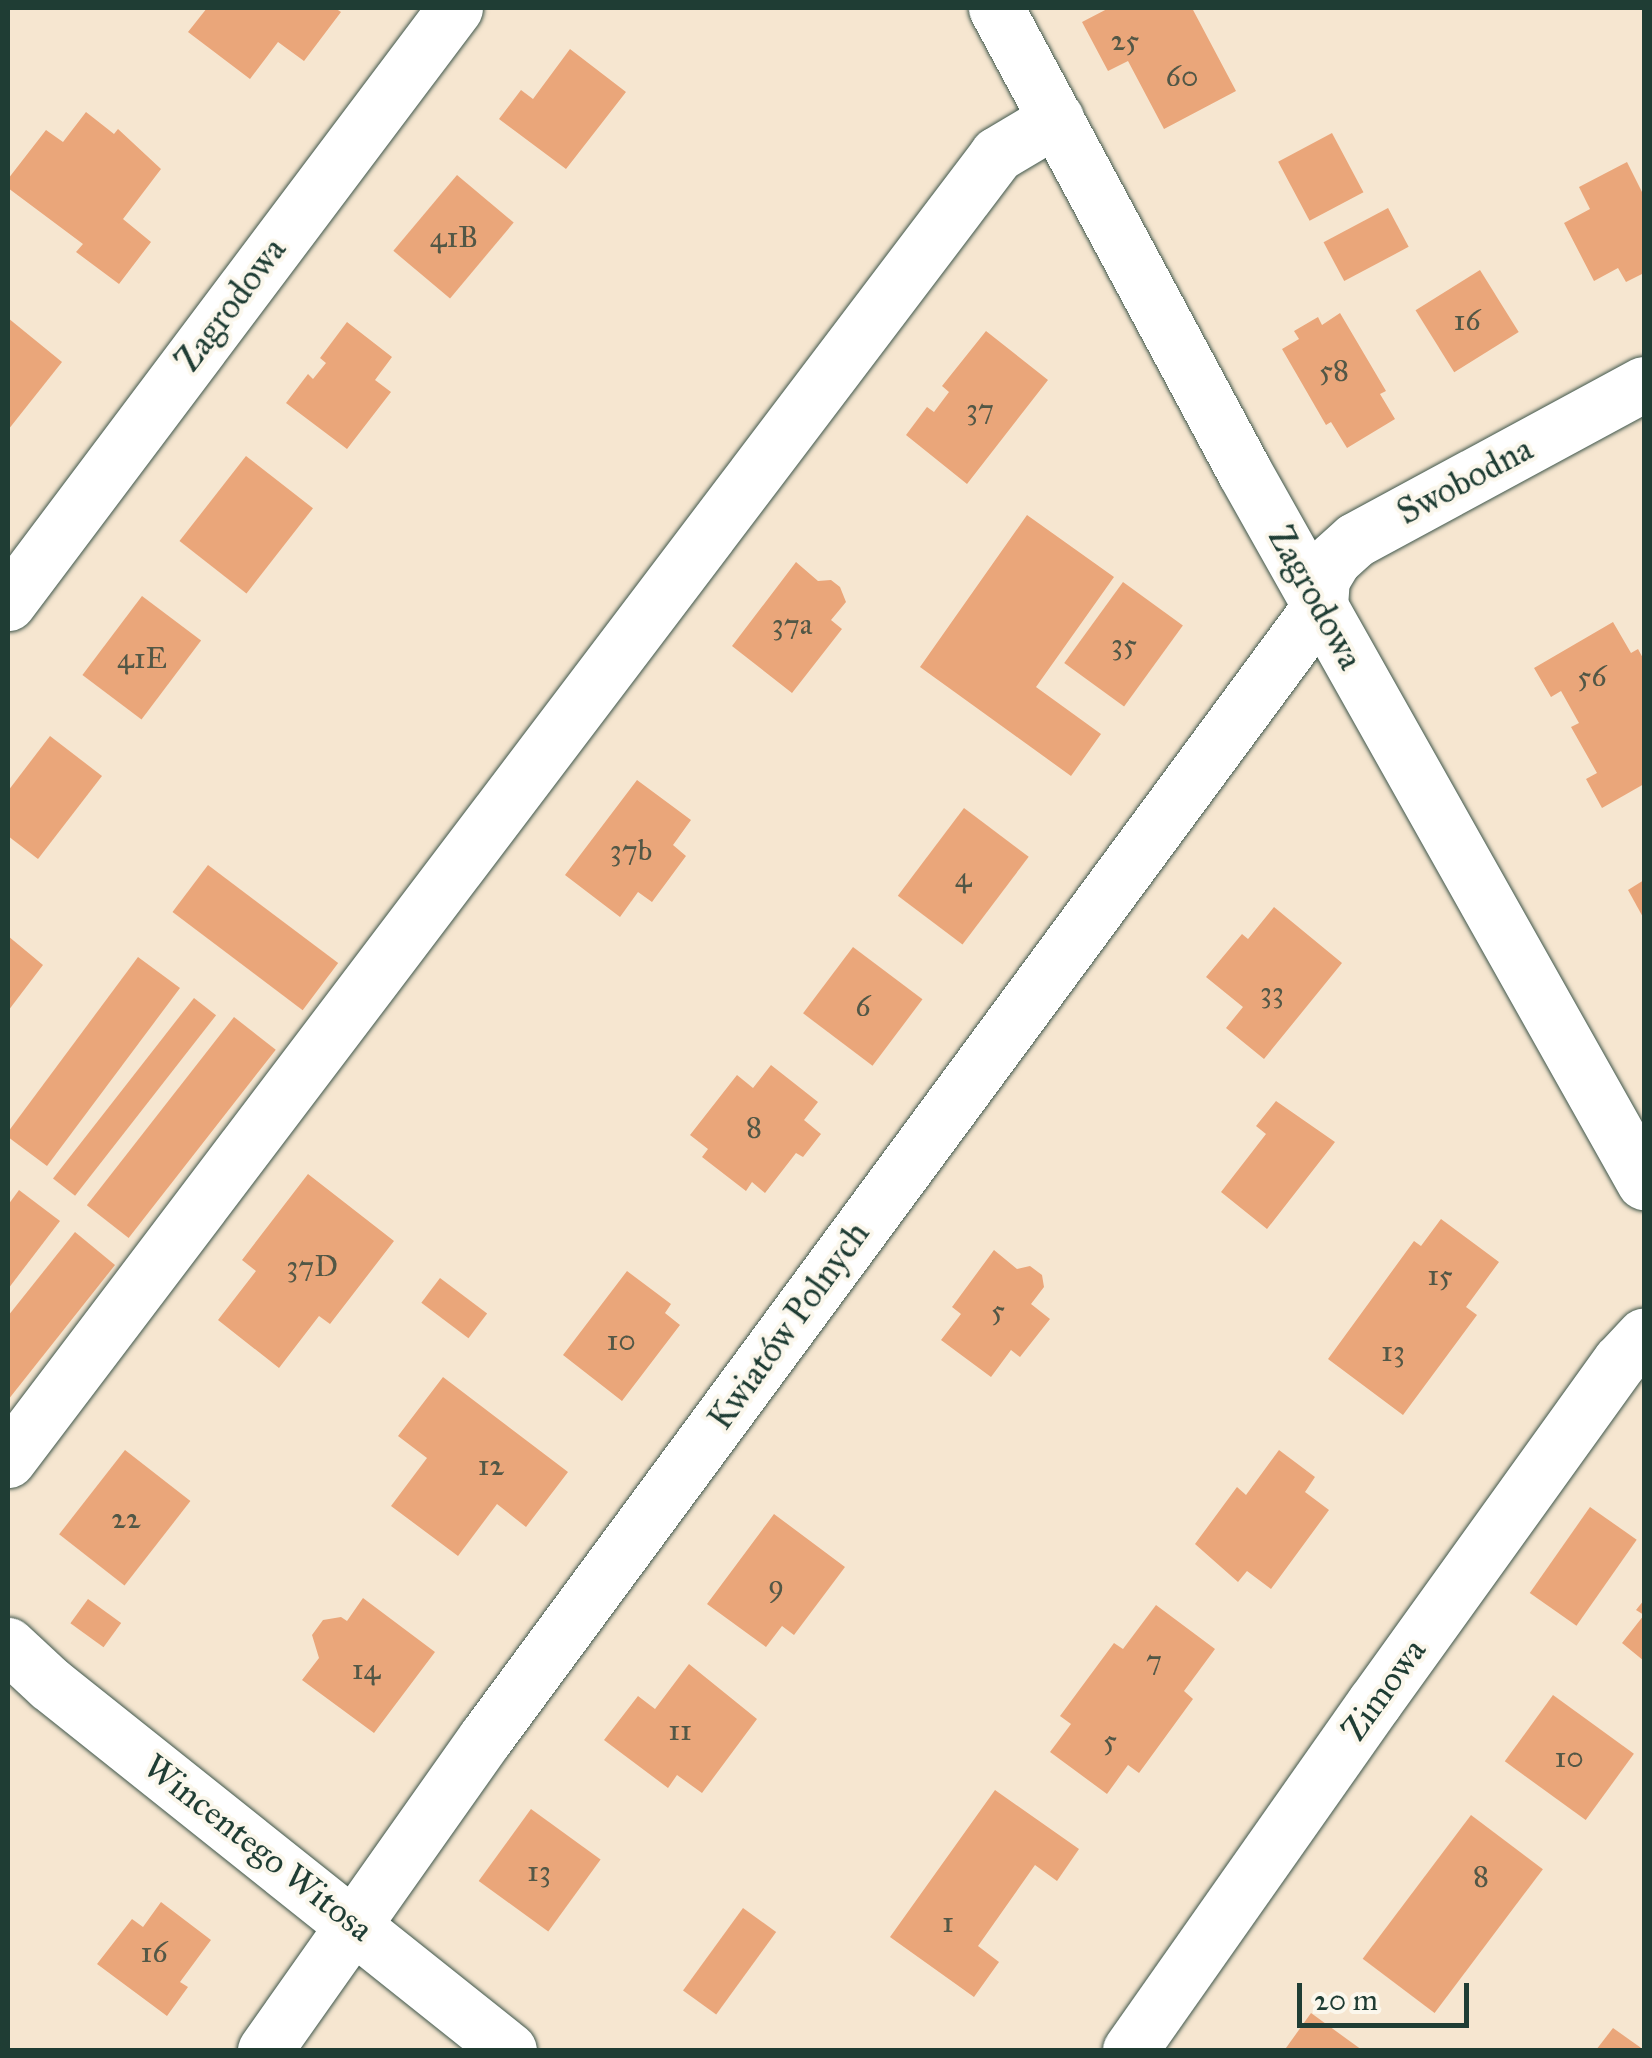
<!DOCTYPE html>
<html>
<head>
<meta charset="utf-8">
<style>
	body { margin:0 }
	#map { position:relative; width:1652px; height:2058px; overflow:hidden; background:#f6e6d0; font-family:"IM FELL Great Primer",serif }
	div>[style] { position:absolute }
	.building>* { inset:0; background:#eaa67a; transform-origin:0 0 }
	.roads { filter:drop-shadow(0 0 2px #3f564b) drop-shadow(0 0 2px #3f564b) }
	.minor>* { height:55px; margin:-27.5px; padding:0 27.5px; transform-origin:27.5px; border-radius:27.5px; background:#fff }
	span { translate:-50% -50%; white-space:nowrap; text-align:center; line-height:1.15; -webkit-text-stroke:8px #fbf7ec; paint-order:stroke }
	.number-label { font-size:30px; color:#525746 }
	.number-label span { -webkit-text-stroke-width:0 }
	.street-label { font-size:35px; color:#1f3d34 }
	.frame { position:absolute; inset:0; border:10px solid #1f3d34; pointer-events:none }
	.scale { position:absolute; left:1297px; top:1983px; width:172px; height:45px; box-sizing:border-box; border:5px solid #1f3d34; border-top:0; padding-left:12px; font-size:30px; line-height:35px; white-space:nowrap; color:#1f3d34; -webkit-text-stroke:8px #fbf7ec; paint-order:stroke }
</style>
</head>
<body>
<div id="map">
	<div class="building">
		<i style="clip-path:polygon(207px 8px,335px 8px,341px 12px,304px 61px,278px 42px,250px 79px,188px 32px)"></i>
		<i style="clip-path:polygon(1109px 8px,1192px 8px,1236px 91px,1164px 129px,1128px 61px,1108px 71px,1082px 22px)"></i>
		<i style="clip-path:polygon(570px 49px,626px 92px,566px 169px,499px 119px,521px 90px,533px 99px)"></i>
		<i style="clip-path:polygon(86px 112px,114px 134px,118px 129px,161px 169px,123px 219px,151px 242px,119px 284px,76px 252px,83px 244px,8px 188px,8px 179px,46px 130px,63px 142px)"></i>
		<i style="left:1332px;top:133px;width:67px;height:61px;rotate:62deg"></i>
		<i style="clip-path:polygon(1627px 162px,1644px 196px,1644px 273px,1626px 282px,1618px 268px,1594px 281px,1564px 223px,1590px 209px,1579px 187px)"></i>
		<i style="left:457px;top:175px;width:74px;height:99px;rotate:40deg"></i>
		<i style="left:1388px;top:208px;width:44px;height:73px;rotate:62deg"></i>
		<i style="left:1480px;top:270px;width:73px;height:76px;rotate:58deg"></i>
		<i style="clip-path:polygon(1340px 313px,1386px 391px,1380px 394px,1395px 419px,1347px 448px,1331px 422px,1326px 425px,1282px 349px,1299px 339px,1294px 331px,1318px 317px,1322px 325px)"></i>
		<i style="clip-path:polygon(8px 318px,62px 362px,8px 430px)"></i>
		<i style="clip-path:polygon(347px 322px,392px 357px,375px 380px,391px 392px,347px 449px,286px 403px,308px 374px,313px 379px,326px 363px,320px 358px)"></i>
		<i style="clip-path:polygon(986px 331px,1048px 380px,967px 484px,906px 435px,927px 407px,934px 412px,949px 392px,942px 386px)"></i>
		<i style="left:246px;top:456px;width:85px;height:108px;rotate:38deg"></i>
		<i style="clip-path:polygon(1027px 515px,1114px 577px,1036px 687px,1101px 734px,1071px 776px,920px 667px)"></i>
		<i style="clip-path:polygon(796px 562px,818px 581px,831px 580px,840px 587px,846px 602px,831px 620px,842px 629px,792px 693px,732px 646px)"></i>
		<i style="left:1123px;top:582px;width:74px;height:100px;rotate:36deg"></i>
		<i style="left:142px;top:596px;width:74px;height:99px;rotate:37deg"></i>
		<i style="clip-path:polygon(1613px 622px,1631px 653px,1638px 649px,1644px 660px,1644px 784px,1602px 808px,1586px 779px,1597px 773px,1571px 727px,1579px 723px,1561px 691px,1551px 697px,1534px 668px)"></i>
		<i style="clip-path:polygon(50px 736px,102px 776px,38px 859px,8px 836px,8px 791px)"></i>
		<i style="clip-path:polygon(637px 780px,691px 820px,673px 845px,686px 856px,652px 902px,638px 892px,620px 917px,565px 875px)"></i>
		<i style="left:964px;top:808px;width:81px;height:110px;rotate:37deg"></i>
		<i style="left:208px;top:865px;width:163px;height:59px;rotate:37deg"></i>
		<i style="clip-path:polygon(1644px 880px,1644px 919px,1628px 890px)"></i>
		<i style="clip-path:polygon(1274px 907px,1342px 963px,1264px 1059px,1226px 1028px,1243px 1007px,1206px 977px,1242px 934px,1248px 939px)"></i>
		<i style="clip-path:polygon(8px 936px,43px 965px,8px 1011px)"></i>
		<i style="left:853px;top:947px;width:87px;height:83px;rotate:37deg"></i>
		<i style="clip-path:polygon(138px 957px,180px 988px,47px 1166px,8px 1137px,8px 1132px)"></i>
		<i style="left:194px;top:998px;width:28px;height:229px;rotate:38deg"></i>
		<i style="left:234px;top:1017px;width:53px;height:239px;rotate:38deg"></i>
		<i style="clip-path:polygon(771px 1065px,818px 1102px,804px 1120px,821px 1134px,803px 1157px,796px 1153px,765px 1193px,752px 1182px,746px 1191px,702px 1157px,708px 1149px,690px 1135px,737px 1075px,753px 1088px)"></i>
		<i style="clip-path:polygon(1276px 1101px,1335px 1142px,1267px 1229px,1221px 1192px,1266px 1134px,1256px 1126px)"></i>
		<i style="clip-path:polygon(308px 1174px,394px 1241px,330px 1324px,319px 1316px,279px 1368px,218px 1320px,256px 1271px,242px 1260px)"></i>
		<i style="clip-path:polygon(19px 1190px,60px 1221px,8px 1289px,8px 1205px)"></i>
		<i style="clip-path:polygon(1441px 1219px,1499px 1262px,1466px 1307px,1477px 1315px,1403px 1415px,1328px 1359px,1414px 1241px,1421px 1246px)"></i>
		<i style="clip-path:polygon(75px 1232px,115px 1265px,8px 1400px,8px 1316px)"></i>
		<i style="clip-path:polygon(994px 1250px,1017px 1269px,1030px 1266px,1042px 1275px,1044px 1287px,1031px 1304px,1050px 1319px,1020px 1357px,1011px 1350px,991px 1377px,941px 1340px,961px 1314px,952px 1307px)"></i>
		<i style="clip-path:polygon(627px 1271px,671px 1304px,665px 1313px,680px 1325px,622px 1401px,563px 1355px)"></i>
		<i style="left:440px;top:1278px;width:59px;height:31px;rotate:37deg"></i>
		<i style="clip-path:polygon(443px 1377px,568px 1472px,526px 1527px,497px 1504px,458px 1556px,391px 1506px,427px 1458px,398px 1436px)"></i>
		<i style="left:125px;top:1450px;width:83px;height:107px;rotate:38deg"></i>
		<i style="clip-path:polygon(1279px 1450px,1315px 1477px,1305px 1492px,1329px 1510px,1271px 1589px,1247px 1571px,1238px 1582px,1195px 1544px,1237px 1487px,1246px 1495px)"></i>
		<i style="left:1590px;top:1507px;width:57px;height:105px;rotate:35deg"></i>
		<i style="clip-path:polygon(774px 1514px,845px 1567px,794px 1635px,782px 1626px,766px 1647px,707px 1604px)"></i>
		<i style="clip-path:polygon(363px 1598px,435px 1652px,374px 1733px,302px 1680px,319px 1658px,312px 1635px,323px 1620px,341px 1617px,347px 1621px)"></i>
		<i style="left:88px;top:1599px;width:41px;height:30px;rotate:36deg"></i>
		<i style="clip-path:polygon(1644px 1600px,1644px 1661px,1622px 1643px,1644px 1615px,1636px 1610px)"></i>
		<i style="clip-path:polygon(1156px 1605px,1215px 1649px,1184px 1691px,1193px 1699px,1139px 1773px,1128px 1765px,1107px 1794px,1050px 1752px,1071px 1724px,1060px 1716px,1114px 1643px,1123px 1649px)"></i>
		<i style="clip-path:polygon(689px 1664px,757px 1719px,702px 1793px,677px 1775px,668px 1788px,604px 1740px,638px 1696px,655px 1709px)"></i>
		<i style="left:1553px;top:1695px;width:100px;height:82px;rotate:36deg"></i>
		<i style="clip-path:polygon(995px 1790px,1079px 1849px,1057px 1881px,1035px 1865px,978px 1946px,999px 1962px,974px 1997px,890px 1937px)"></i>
		<i style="left:531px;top:1809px;width:86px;height:89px;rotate:36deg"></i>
		<i style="left:1471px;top:1815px;width:90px;height:180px;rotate:37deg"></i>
		<i style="clip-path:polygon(161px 1902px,211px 1940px,180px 1982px,188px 1987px,167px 2016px,97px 1964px,132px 1919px,143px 1927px)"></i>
		<i style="left:743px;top:1908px;width:41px;height:102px;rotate:36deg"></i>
		<i style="clip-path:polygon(1311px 2013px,1362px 2050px,1286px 2048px)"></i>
		<i style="clip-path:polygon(1613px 2028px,1644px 2050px,1596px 2050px)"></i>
	</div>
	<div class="roads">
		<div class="minor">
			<i style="left:996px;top:8px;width:525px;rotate:61.82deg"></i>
			<i style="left:1244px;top:471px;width:816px;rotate:60.64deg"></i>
			<i style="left:8px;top:603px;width:744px;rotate:-53.08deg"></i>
			<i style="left:1320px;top:606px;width:27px;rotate:-86deg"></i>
			<i style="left:1322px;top:579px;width:23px;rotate:-59deg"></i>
			<i style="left:1334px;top:559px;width:28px;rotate:-42deg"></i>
			<i style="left:1355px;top:540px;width:328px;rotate:-28.4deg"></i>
			<i style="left:8px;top:1460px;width:1638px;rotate:-52.86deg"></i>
			<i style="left:997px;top:154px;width:69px;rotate:-30.7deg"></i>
			<i style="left:8px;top:1645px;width:57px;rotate:42.9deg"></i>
			<i style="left:50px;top:1684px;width:587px;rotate:38.57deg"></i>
			<i style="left:265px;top:2050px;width:383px;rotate:-54.8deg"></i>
			<i style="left:486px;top:1737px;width:1405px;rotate:-53.59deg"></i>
			<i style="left:1130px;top:2050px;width:424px;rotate:-54.9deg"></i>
			<i style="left:1374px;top:1703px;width:421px;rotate:-54.3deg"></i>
			<i style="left:1620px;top:1361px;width:35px;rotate:-47deg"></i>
		</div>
	</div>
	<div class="number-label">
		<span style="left:1125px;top:40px">25</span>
		<span style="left:1182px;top:76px">60</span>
		<span style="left:454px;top:237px">41B</span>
		<span style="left:1467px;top:320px">16</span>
		<span style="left:1334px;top:370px">58</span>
		<span style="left:980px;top:409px">37</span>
		<span style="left:792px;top:624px">37a</span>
		<span style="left:1124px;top:644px">35</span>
		<span style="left:142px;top:658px">41E</span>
		<span style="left:1592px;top:676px">56</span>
		<span style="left:631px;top:850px">37b</span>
		<span style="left:963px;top:877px">4</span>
		<span style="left:1272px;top:992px">33</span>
		<span style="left:863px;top:1006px">6</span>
		<span style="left:754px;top:1127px">8</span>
		<span style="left:312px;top:1266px">37D</span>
		<span style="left:1440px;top:1275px">15</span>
		<span style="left:998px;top:1310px">5</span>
		<span style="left:621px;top:1340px">10</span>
		<span style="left:1393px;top:1351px">13</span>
		<span style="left:491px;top:1465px">12</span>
		<span style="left:126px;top:1518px">22</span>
		<span style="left:776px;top:1585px">9</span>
		<span style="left:1154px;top:1660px">7</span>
		<span style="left:366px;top:1669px">14</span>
		<span style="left:680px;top:1730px">11</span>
		<span style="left:1110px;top:1740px">5</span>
		<span style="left:1569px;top:1757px">10</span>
		<span style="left:539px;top:1871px">13</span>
		<span style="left:1481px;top:1876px">8</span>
		<span style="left:948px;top:1922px">1</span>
		<span style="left:154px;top:1952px">16</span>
	</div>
	<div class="street-label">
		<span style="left:231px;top:305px;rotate:-53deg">Zagrodowa</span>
		<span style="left:1465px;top:481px;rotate:-28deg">Swobodna</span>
		<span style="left:1315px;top:598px;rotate:61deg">Zagrodowa</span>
		<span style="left:789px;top:1326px;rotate:-54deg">Kwiatów Polnych</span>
		<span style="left:1384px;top:1690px;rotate:-54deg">Zimowa</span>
		<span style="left:258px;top:1848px;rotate:38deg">Wincentego Witosa</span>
	</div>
	<div class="frame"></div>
	<div class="scale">20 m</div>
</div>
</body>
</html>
